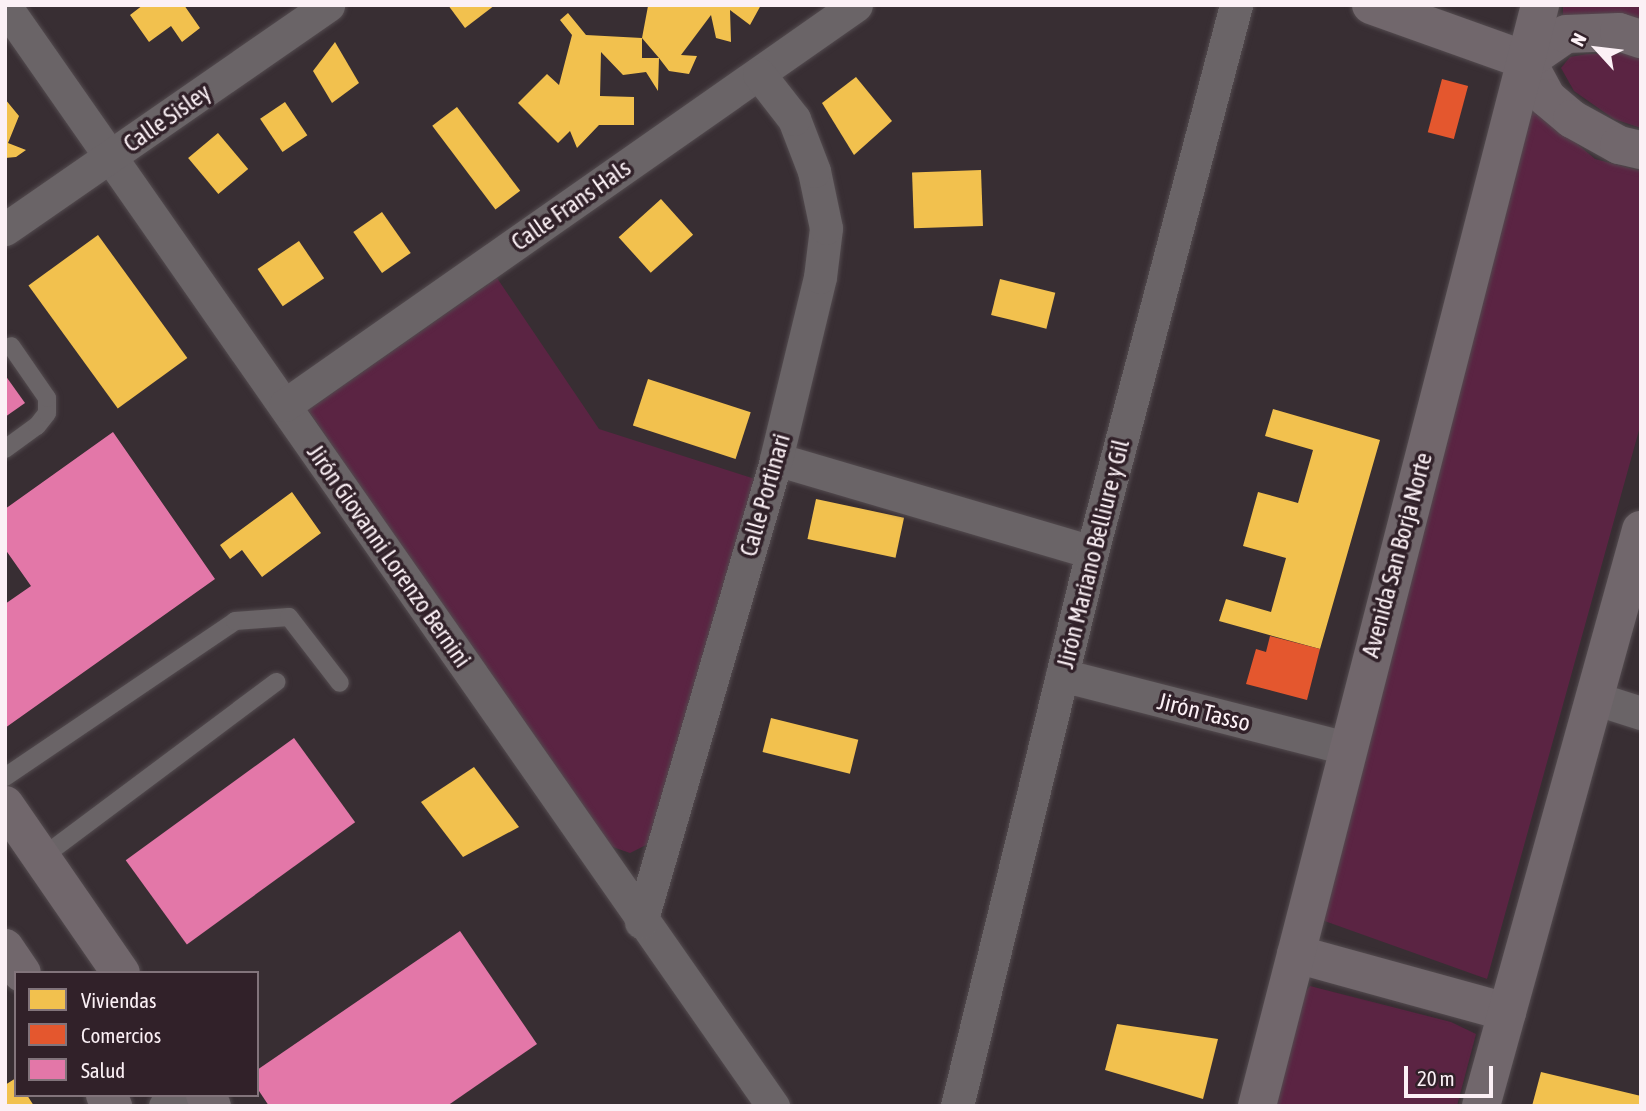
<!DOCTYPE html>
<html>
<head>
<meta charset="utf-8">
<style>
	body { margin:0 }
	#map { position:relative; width:1646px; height:1111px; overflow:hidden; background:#382e33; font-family:"Asap Condensed",sans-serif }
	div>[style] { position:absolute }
	.green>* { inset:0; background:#5b2443; transform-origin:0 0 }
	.homes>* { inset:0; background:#f2c14e; transform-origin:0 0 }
	.shops>* { inset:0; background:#e4572e; transform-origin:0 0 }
	.health>* { inset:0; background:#e377a8; transform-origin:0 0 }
	.roads { filter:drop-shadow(0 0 2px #534b4f) drop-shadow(0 0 2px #534b4f) }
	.lane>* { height:18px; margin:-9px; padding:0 9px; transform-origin:9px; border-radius:9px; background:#6a6467 }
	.street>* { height:33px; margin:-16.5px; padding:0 16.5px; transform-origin:16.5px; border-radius:16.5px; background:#6a6467 }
	.secondary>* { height:38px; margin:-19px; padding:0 19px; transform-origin:19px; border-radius:19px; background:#71676c }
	span { translate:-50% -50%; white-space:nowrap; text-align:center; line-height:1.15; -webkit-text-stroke:7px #312129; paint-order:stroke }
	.street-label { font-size:24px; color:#fbf0f5 }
	.frame { position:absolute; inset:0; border:7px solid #fbf0f5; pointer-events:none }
	.legend { position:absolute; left:14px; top:971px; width:245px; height:126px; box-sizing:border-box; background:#312129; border:2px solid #82747b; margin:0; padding:9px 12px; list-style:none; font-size:21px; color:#fbf0f5 }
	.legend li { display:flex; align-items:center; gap:14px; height:35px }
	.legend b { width:35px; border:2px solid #82747b }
	.north { position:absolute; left:1562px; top:14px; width:70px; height:70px; -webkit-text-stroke:5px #312129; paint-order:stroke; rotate:297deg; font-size:19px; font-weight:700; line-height:28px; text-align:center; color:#fbf0f5 }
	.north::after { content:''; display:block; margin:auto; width:24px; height:32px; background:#fbf0f5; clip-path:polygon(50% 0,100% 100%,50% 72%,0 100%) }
	.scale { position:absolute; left:1404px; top:1066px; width:89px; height:32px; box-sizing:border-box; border:4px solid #fbf0f5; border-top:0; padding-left:9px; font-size:21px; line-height:24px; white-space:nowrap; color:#fbf0f5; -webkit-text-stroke:5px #312129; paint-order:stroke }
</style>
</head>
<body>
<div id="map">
	<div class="green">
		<i style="left:1563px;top:5px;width:78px;height:18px"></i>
		<i style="clip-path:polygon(1631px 53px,1641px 57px,1641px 128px,1614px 119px,1574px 91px,1561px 68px,1570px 57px,1587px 54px)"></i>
		<i style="clip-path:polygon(1533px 106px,1595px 159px,1641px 171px,1641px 423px,1487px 979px,1319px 919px)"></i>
		<i style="clip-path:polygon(497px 278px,599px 429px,755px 479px,652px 842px,630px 853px,604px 844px,308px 410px)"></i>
		<i style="clip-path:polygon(1310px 986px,1451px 1022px,1476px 1034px,1457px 1106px,1268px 1106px,1299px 1001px)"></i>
	</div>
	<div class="homes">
		<i style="clip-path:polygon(143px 5px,184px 5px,200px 28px,182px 42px,171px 26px,149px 42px,130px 15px)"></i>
		<i style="clip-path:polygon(448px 5px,495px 5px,465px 28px)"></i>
		<i style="clip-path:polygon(evenodd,761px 5px,750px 25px,730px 10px,731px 42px,716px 38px,711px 15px,681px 55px,697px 56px,689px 74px,669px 71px,659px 58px,658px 91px,646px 72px,623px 75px,601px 52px,600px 96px,634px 97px,634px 125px,599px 125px,577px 148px,570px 131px,558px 143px,518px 103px,547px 74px,559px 85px,572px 35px,560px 20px,568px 13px,586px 35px,642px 38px,648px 6px,761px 5px,642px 38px,659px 58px,642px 58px,642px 38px)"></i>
		<i style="clip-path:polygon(335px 42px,359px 83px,332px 103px,313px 71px)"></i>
		<i style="clip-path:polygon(856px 77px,892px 121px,854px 155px,822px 103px)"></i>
		<i style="clip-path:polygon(5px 99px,19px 116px,8px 143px,26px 150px,16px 157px,5px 158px)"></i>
		<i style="left:285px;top:102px;width:40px;height:30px;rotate:56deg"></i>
		<i style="left:457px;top:107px;width:105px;height:31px;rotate:53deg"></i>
		<i style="left:218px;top:133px;width:47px;height:39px;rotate:50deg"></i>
		<i style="left:981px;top:170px;width:56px;height:69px;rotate:88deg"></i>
		<i style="left:661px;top:199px;width:48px;height:57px;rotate:48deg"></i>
		<i style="left:382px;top:212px;width:50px;height:35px;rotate:55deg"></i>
		<i style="left:98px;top:235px;width:152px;height:86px;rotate:54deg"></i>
		<i style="left:299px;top:241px;width:45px;height:50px;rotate:56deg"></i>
		<i style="left:1000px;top:279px;width:57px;height:37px;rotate:14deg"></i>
		<i style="left:648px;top:379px;width:108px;height:49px;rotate:18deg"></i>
		<i style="clip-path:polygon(1273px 409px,1380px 440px,1320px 649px,1219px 621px,1226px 599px,1271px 612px,1286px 558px,1243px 546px,1258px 492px,1298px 503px,1313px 450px,1265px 436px)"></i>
		<i style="clip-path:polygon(292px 492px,321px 533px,262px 577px,242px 550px,230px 559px,220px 545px)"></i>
		<i style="left:816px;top:499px;width:90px;height:41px;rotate:12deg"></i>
		<i style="left:771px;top:718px;width:90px;height:35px;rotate:14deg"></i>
		<i style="clip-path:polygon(474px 767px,519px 827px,463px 857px,421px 802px)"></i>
		<i style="clip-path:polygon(1117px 1024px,1218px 1039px,1203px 1099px,1105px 1070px)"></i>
		<i style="clip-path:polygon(1541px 1072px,1641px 1096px,1641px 1106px,1532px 1106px)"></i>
		<i style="clip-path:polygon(16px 1078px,16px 1095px,27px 1095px,34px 1106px,5px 1106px,5px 1085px)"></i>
	</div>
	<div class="shops">
		<i style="left:1442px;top:79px;width:27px;height:55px;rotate:15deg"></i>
		<i style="clip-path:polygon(1270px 636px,1320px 649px,1307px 700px,1246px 684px,1256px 649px,1266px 652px)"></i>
	</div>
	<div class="health">
		<i style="clip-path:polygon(5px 375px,25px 403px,5px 417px)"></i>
		<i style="clip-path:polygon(113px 432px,215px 579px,5px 728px,5px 604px,31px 586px,5px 549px,5px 509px)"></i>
		<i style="left:294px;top:738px;width:104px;height:208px;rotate:54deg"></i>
		<i style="clip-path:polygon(460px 931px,537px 1044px,447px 1106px,269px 1106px,257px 1088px,257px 1070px)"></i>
	</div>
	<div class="roads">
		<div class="lane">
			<i style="left:5px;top:449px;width:39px;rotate:-36deg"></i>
			<i style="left:37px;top:426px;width:16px;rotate:-52deg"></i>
			<i style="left:47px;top:413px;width:15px;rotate:-90deg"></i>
			<i style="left:47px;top:398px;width:63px;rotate:-124.7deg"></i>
			<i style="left:5px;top:777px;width:278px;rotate:-34.1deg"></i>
			<i style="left:235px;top:621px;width:54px;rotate:-4.2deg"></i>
			<i style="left:289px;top:617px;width:83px;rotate:52.3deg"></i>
			<i style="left:41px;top:858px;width:294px;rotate:-36.8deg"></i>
		</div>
		<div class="street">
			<i style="left:5px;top:6px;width:1342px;rotate:55.08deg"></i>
			<i style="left:5px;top:229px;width:393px;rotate:-34.7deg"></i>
			<i style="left:285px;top:405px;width:697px;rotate:-35.01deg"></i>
			<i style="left:776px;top:459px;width:329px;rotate:16.4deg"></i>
			<i style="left:1062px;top:675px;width:293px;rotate:14.4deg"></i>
			<i style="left:1597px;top:699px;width:46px;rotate:17.7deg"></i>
			<i style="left:641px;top:922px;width:482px;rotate:-73.7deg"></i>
			<i style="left:776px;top:459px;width:187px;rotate:-76.4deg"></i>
			<i style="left:820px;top:277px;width:49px;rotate:-83deg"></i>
			<i style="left:826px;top:228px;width:58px;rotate:-101.9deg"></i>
			<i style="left:814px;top:171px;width:56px;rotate:-111deg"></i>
			<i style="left:794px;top:119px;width:57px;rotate:-127.9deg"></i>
			<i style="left:165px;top:1106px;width:19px;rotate:-35deg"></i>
			<i style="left:957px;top:1106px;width:570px;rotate:-76.3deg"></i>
			<i style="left:1092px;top:552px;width:566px;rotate:-75.25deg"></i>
		</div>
		<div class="secondary">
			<i style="left:1371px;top:5px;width:166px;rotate:19.7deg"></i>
			<i style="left:1527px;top:61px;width:42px;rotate:61.6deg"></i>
			<i style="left:1547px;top:98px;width:33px;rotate:40deg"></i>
			<i style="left:1572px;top:119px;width:54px;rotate:29deg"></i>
			<i style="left:1619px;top:145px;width:23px;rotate:13deg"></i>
			<i style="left:1527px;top:61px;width:47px;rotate:-34.7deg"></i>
			<i style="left:1566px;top:34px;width:53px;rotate:-2.2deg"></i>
			<i style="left:1619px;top:32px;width:23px;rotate:18deg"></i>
			<i style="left:5px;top:805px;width:204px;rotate:55.4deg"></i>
			<i style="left:5px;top:948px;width:30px;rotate:56deg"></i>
			<i style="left:1296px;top:954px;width:219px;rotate:15.4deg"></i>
			<i style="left:105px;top:1095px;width:14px;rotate:54deg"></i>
			<i style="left:205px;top:1095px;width:13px;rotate:58deg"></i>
			<i style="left:1257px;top:1106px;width:1137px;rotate:-75.58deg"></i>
			<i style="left:1481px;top:1106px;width:598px;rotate:-74.48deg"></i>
		</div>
	</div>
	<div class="street-label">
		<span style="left:167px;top:118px;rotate:-35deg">Calle Sisley</span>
		<span style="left:571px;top:205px;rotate:-35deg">Calle Frans Hals</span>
		<span style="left:765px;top:495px;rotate:-74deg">Calle Portinari</span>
		<span style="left:1093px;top:554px;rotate:-76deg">Jirón Mariano Belliure y Gil</span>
		<span style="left:1397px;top:555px;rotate:-75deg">Avenida San Borja Norte</span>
		<span style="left:389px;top:556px;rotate:55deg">Jirón Giovanni Lorenzo Bernini</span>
		<span style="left:1204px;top:712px;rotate:14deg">Jirón Tasso</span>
	</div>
	<div class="frame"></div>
	<ul class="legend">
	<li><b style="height:19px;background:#f2c14e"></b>Viviendas</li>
	<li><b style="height:19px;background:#e4572e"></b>Comercios</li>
	<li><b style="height:19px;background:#e377a8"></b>Salud</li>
	</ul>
	<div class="north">N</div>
	<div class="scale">20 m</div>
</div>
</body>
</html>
